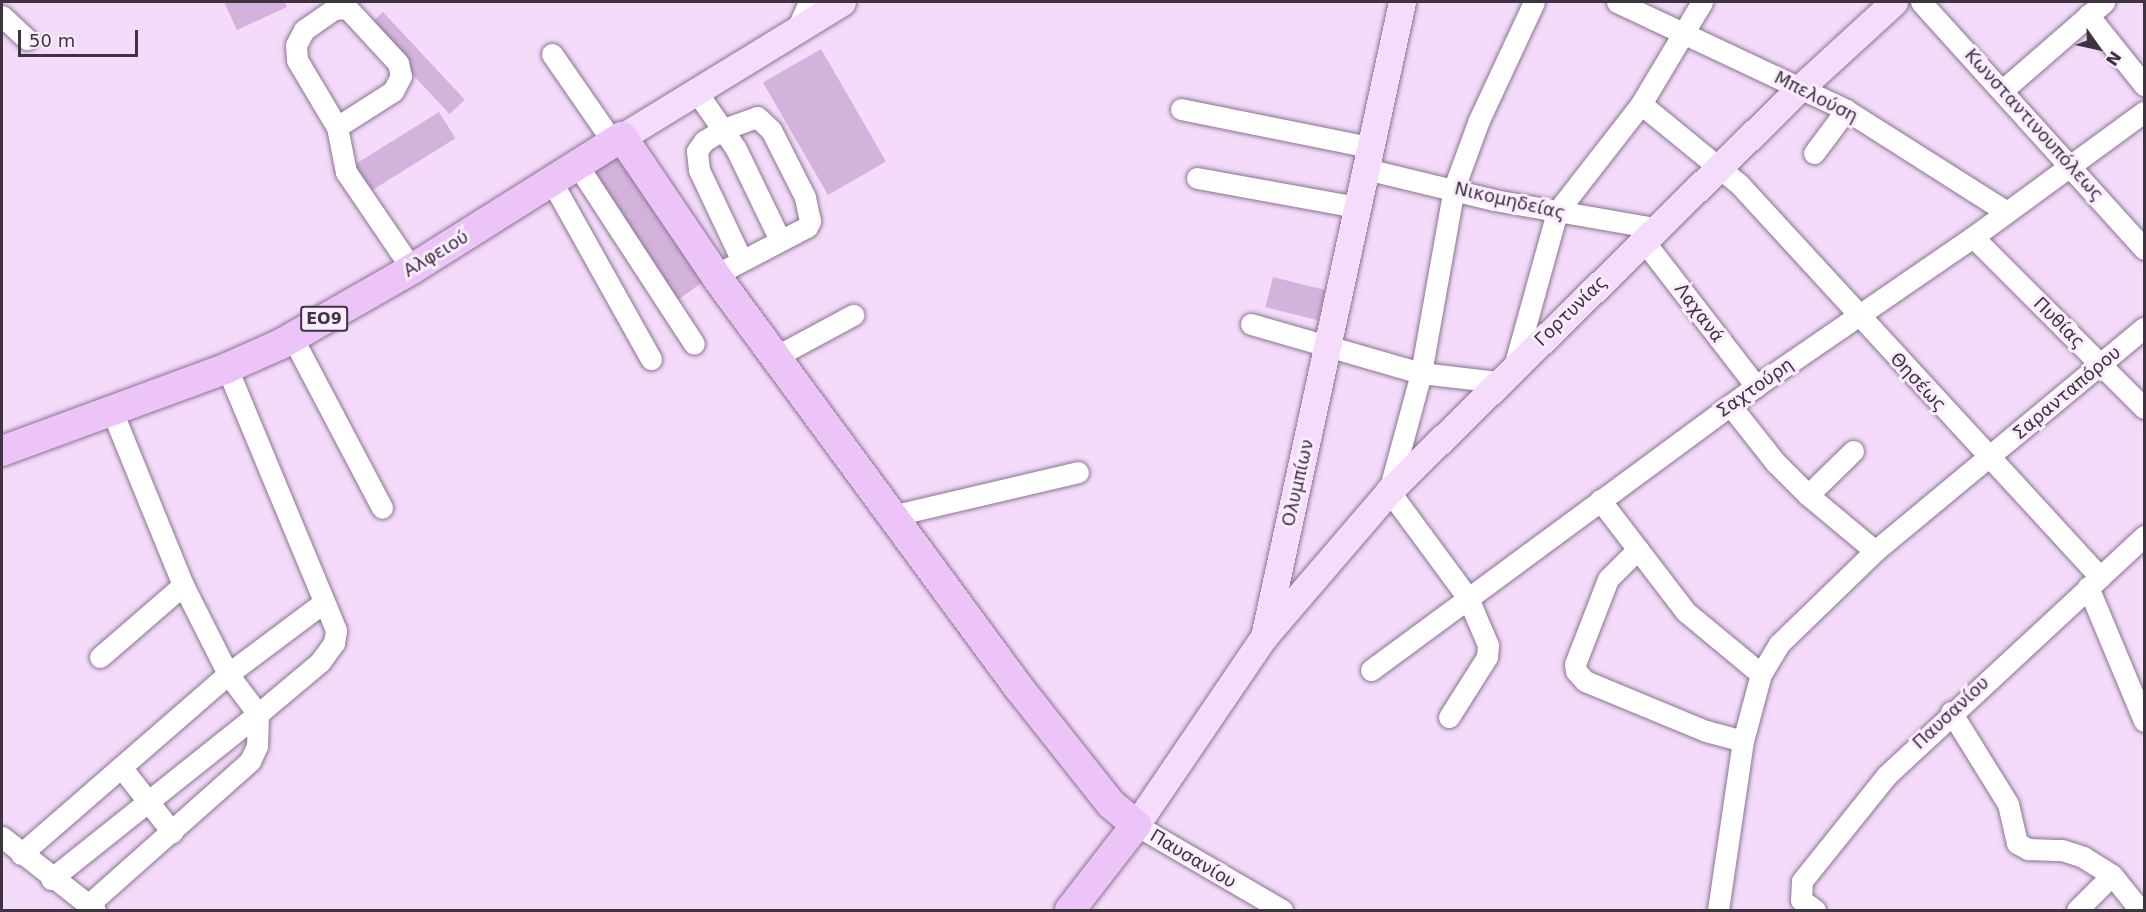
<!DOCTYPE html>
<html>
<head>
<meta charset="utf-8">
<style>
	body { margin:0 }
	#map { position:relative; width:2146px; height:912px; overflow:hidden; background:#f3dbf9; font-family:"DejaVu Sans",sans-serif }
	div>[style] { position:absolute }
	.building>* { inset:0; background:#d3b3dc; transform-origin:0 0 }
	.roads { filter:drop-shadow(0 0 2px #8a7490) drop-shadow(0 0 2px #8a7490) }
	.minor>* { height:21px; margin:-10.5px; padding:0 10.5px; transform-origin:10.5px; border-radius:10.5px; background:#fff }
	.major>* { height:27px; margin:-13.5px; padding:0 13.5px; transform-origin:13.5px; border-radius:13.5px; background:#f4dcfa }
	.highway>* { height:30px; margin:-15px; padding:0 15px; transform-origin:15px; border-radius:15px; background:#ecc4f7 }
	span { translate:-50% -50%; white-space:nowrap; text-align:center; line-height:1.15; -webkit-text-stroke:6px #faecfe; paint-order:stroke }
	.shield-label span { padding:2px 4px; background:#faecfe; border:2px solid; border-radius:4px; -webkit-text-stroke-width:0 }
	.shield-label { font-size:16px; color:#3d3440; font-weight:700 }
	.street-label { font-size:18px; color:#3d3440 }
	.frame { position:absolute; inset:0; border:3px solid #3d3440; pointer-events:none }
	.north { position:absolute; left:2068px; top:18px; width:60px; height:60px; -webkit-text-stroke:4px #faecfe; paint-order:stroke; rotate:124deg; font-size:16px; font-weight:700; line-height:24px; text-align:center; color:#3d3440 }
	.north::after { content:''; display:block; margin:auto; width:21px; height:27px; background:#3d3440; clip-path:polygon(50% 0,100% 100%,50% 72%,0 100%) }
	.scale { position:absolute; left:18px; top:30px; width:120px; height:27px; box-sizing:border-box; border:3px solid #3d3440; border-top:0; padding-left:8px; font-size:18px; line-height:21px; white-space:nowrap; color:#3d3440; -webkit-text-stroke:4px #faecfe; paint-order:stroke }
</style>
</head>
<body>
<div id="map">
	<div class="building">
		<i style="clip-path:polygon(224px 2px,285px 2px,287px 7px,237px 30px)"></i>
		<i style="left:383px;top:12px;width:120px;height:21px;rotate:47deg"></i>
		<i style="left:821px;top:49px;width:130px;height:67px;rotate:60deg"></i>
		<i style="left:439px;top:112px;width:31px;height:103px;rotate:58deg"></i>
		<i style="left:616px;top:156px;width:153px;height:35px;rotate:54deg"></i>
		<i style="left:1273px;top:277px;width:54px;height:31px;rotate:14deg"></i>
	</div>
	<div class="roads">
		<div class="minor">
			<i style="left:1617px;top:2px;width:253px;rotate:25.2deg"></i>
			<i style="left:1846px;top:110px;width:188px;rotate:32.4deg"></i>
			<i style="left:1921px;top:2px;width:333px;rotate:47.9deg"></i>
			<i style="left:2088px;top:15px;width:90px;rotate:51.3deg"></i>
			<i style="left:2px;top:16px;width:34px;rotate:43deg"></i>
			<i style="left:797px;top:29px;width:30px;rotate:-66deg"></i>
			<i style="left:552px;top:54px;width:107px;rotate:55.3deg"></i>
			<i style="left:2004px;top:89px;width:133px;rotate:-41deg"></i>
			<i style="left:696px;top:91px;width:70px;rotate:55.4deg"></i>
			<i style="left:736px;top:149px;width:101px;rotate:64.2deg"></i>
			<i style="left:1641px;top:104px;width:127px;rotate:39.2deg"></i>
			<i style="left:1739px;top:184px;width:534px;rotate:47.43deg"></i>
			<i style="left:1181px;top:109px;width:193px;rotate:11.4deg"></i>
			<i style="left:337px;top:127px;width:67px;rotate:-32.7deg"></i>
			<i style="left:393px;top:91px;width:17px;rotate:-62deg"></i>
			<i style="left:401px;top:76px;width:13px;rotate:-103deg"></i>
			<i style="left:398px;top:63px;width:75px;rotate:-132.8deg"></i>
			<i style="left:347px;top:8px;width:13px;rotate:176deg"></i>
			<i style="left:334px;top:9px;width:37px;rotate:145deg"></i>
			<i style="left:304px;top:30px;width:17px;rotate:118deg"></i>
			<i style="left:296px;top:45px;width:15px;rotate:86deg"></i>
			<i style="left:297px;top:60px;width:78px;rotate:59.2deg"></i>
			<i style="left:337px;top:127px;width:46px;rotate:78.7deg"></i>
			<i style="left:346px;top:172px;width:117px;rotate:55.8deg"></i>
			<i style="left:1814px;top:153px;width:54px;rotate:-53.3deg"></i>
			<i style="left:578px;top:166px;width:212px;rotate:56.9deg"></i>
			<i style="left:1366px;top:169px;width:132px;rotate:13.6deg"></i>
			<i style="left:1494px;top:200px;width:163px;rotate:9.9deg"></i>
			<i style="left:1197px;top:178px;width:163px;rotate:10.3deg"></i>
			<i style="left:552px;top:182px;width:203px;rotate:60.8deg"></i>
			<i style="left:1973px;top:237px;width:242px;rotate:45deg"></i>
			<i style="left:1643px;top:240px;width:185px;rotate:52.3deg"></i>
			<i style="left:715px;top:275px;width:104px;rotate:-27.6deg"></i>
			<i style="left:807px;top:227px;width:7px;rotate:-63deg"></i>
			<i style="left:810px;top:221px;width:25px;rotate:-102deg"></i>
			<i style="left:805px;top:197px;width:75px;rotate:-116.9deg"></i>
			<i style="left:771px;top:130px;width:19px;rotate:-137deg"></i>
			<i style="left:757px;top:117px;width:35px;rotate:160deg"></i>
			<i style="left:724px;top:129px;width:23px;rotate:149deg"></i>
			<i style="left:704px;top:141px;width:12px;rotate:125deg"></i>
			<i style="left:697px;top:151px;width:19px;rotate:84deg"></i>
			<i style="left:699px;top:170px;width:98px;rotate:64.7deg"></i>
			<i style="left:1251px;top:324px;width:177px;rotate:16.1deg"></i>
			<i style="left:1421px;top:373px;width:79px;rotate:6.6deg"></i>
			<i style="left:292px;top:337px;width:193px;rotate:62.2deg"></i>
			<i style="left:775px;top:357px;width:89px;rotate:-28.3deg"></i>
			<i style="left:1514px;top:367px;width:161px;rotate:-74.5deg"></i>
			<i style="left:1557px;top:212px;width:137px;rotate:-52.1deg"></i>
			<i style="left:1641px;top:104px;width:119px;rotate:-59.1deg"></i>
			<i style="left:1730px;top:405px;width:73px;rotate:51.7deg"></i>
			<i style="left:1775px;top:462px;width:47px;rotate:45deg"></i>
			<i style="left:1808px;top:495px;width:63px;rotate:-44.4deg"></i>
			<i style="left:1808px;top:495px;width:87px;rotate:39.9deg"></i>
			<i style="left:1600px;top:500px;width:141px;rotate:52.5deg"></i>
			<i style="left:1686px;top:612px;width:97px;rotate:39.6deg"></i>
			<i style="left:891px;top:516px;width:192px;rotate:-13.2deg"></i>
			<i style="left:1638px;top:549px;width:42px;rotate:135deg"></i>
			<i style="left:1608px;top:579px;width:91px;rotate:111.2deg"></i>
			<i style="left:1575px;top:664px;width:7px;rotate:82deg"></i>
			<i style="left:1576px;top:671px;width:13px;rotate:48deg"></i>
			<i style="left:1585px;top:681px;width:131px;rotate:22.5deg"></i>
			<i style="left:1706px;top:731px;width:38px;rotate:15deg"></i>
			<i style="left:2088px;top:587px;width:145px;rotate:67.3deg"></i>
			<i style="left:100px;top:657px;width:110px;rotate:-40.9deg"></i>
			<i style="left:1371px;top:670px;width:478px;rotate:-36.4deg"></i>
			<i style="left:1756px;top:386px;width:263px;rotate:-34.5deg"></i>
			<i style="left:1973px;top:237px;width:212px;rotate:-36.2deg"></i>
			<i style="left:1951px;top:712px;width:108px;rotate:58.2deg"></i>
			<i style="left:2008px;top:804px;width:40px;rotate:77deg"></i>
			<i style="left:2017px;top:843px;width:13px;rotate:29deg"></i>
			<i style="left:2028px;top:849px;width:34px;rotate:2deg"></i>
			<i style="left:2062px;top:850px;width:22px;rotate:18deg"></i>
			<i style="left:2083px;top:857px;width:34px;rotate:32deg"></i>
			<i style="left:2112px;top:875px;width:45px;rotate:51.3deg"></i>
			<i style="left:1449px;top:717px;width:71px;rotate:-57.7deg"></i>
			<i style="left:1487px;top:657px;width:12px;rotate:-85deg"></i>
			<i style="left:1488px;top:645px;width:51px;rotate:-113.1deg"></i>
			<i style="left:1468px;top:598px;width:133px;rotate:-126.4deg"></i>
			<i style="left:1389px;top:491px;width:122px;rotate:-74.8deg"></i>
			<i style="left:1421px;top:373px;width:188px;rotate:-79.9deg"></i>
			<i style="left:1454px;top:188px;width:72px;rotate:-69.8deg"></i>
			<i style="left:1479px;top:120px;width:130px;rotate:-65deg"></i>
			<i style="left:121px;top:767px;width:83px;rotate:51.9deg"></i>
			<i style="left:1136px;top:825px;width:169px;rotate:30.2deg"></i>
			<i style="left:2px;top:837px;width:118px;rotate:38.1deg"></i>
			<i style="left:21px;top:854px;width:274px;rotate:-41deg"></i>
			<i style="left:228px;top:674px;width:100px;rotate:-116.8deg"></i>
			<i style="left:183px;top:585px;width:188px;rotate:-112.2deg"></i>
			<i style="left:51px;top:879px;width:265px;rotate:-38.6deg"></i>
			<i style="left:258px;top:714px;width:81px;rotate:-40deg"></i>
			<i style="left:320px;top:662px;width:24px;rotate:-54deg"></i>
			<i style="left:334px;top:643px;width:13px;rotate:-81deg"></i>
			<i style="left:336px;top:630px;width:284px;rotate:-112.6deg"></i>
			<i style="left:88px;top:905px;width:217px;rotate:-41.6deg"></i>
			<i style="left:250px;top:761px;width:17px;rotate:-65deg"></i>
			<i style="left:257px;top:746px;width:32px;rotate:-88deg"></i>
			<i style="left:258px;top:714px;width:50px;rotate:-126.9deg"></i>
			<i style="left:228px;top:674px;width:119px;rotate:-36.8deg"></i>
			<i style="left:1718px;top:910px;width:171px;rotate:-81.6deg"></i>
			<i style="left:1743px;top:741px;width:69px;rotate:-75deg"></i>
			<i style="left:1761px;top:674px;width:35px;rotate:-59deg"></i>
			<i style="left:1779px;top:644px;width:134px;rotate:-44.1deg"></i>
			<i style="left:1875px;top:551px;width:349px;rotate:-39.7deg"></i>
			<i style="left:1815px;top:910px;width:17px;rotate:-144deg"></i>
			<i style="left:1801px;top:900px;width:19px;rotate:-87deg"></i>
			<i style="left:1802px;top:881px;width:136px;rotate:-51.3deg"></i>
			<i style="left:1887px;top:775px;width:351px;rotate:-42.9deg"></i>
			<i style="left:2077px;top:910px;width:49px;rotate:-45deg"></i>
		</div>
		<div class="major">
			<i style="left:622px;top:137px;width:258px;rotate:-31.5deg"></i>
			<i style="left:1264px;top:637px;width:192px;rotate:-49.4deg"></i>
			<i style="left:1389px;top:491px;width:574px;rotate:-44.44deg"></i>
			<i style="left:1799px;top:89px;width:129px;rotate:-42.5deg"></i>
			<i style="left:1136px;top:825px;width:227px;rotate:-55.8deg"></i>
			<i style="left:1264px;top:637px;width:650px;rotate:-77.74deg"></i>
		</div>
		<div class="highway">
			<i style="left:2px;top:451px;width:240px;rotate:-20.2deg"></i>
			<i style="left:227px;top:368px;width:57px;rotate:-23.9deg"></i>
			<i style="left:279px;top:345px;width:153px;rotate:-29.7deg"></i>
			<i style="left:412px;top:269px;width:248px;rotate:-32.2deg"></i>
			<i style="left:622px;top:137px;width:171px;rotate:55.9deg"></i>
			<i style="left:718px;top:279px;width:508px;rotate:53.65deg"></i>
			<i style="left:1019px;top:688px;width:148px;rotate:51.6deg"></i>
			<i style="left:1111px;top:804px;width:33px;rotate:40deg"></i>
			<i style="left:1136px;top:825px;width:108px;rotate:127.8deg"></i>
		</div>
	</div>
	<div class="shield-label">
		<span style="left:324px;top:319px">ΕΟ9</span>
	</div>
	<div class="street-label">
		<span style="left:1816px;top:97px;rotate:27deg">Μπελούση</span>
		<span style="left:2034px;top:125px;rotate:48deg">Κωνσταντινουπόλεως</span>
		<span style="left:1510px;top:201px;rotate:13deg">Νικομηδείας</span>
		<span style="left:436px;top:254px;rotate:-31deg">Αλφειού</span>
		<span style="left:1571px;top:311px;rotate:-44deg">Γορτυνίας</span>
		<span style="left:1699px;top:313px;rotate:53deg">Λαχανά</span>
		<span style="left:2059px;top:323px;rotate:45deg">Πυθίας</span>
		<span style="left:1918px;top:382px;rotate:47deg">Θησέως</span>
		<span style="left:1755px;top:388px;rotate:-35deg">Σαχτούρη</span>
		<span style="left:2067px;top:393px;rotate:-40deg">Σαρανταπόρου</span>
		<span style="left:1298px;top:483px;rotate:-77deg">Ολυμπίων</span>
		<span style="left:1951px;top:713px;rotate:-43deg">Παυσανίου</span>
		<span style="left:1193px;top:859px;rotate:31deg">Παυσανίου</span>
	</div>
	<div class="frame"></div>
	<div class="north">N</div>
	<div class="scale">50 m</div>
</div>
</body>
</html>
